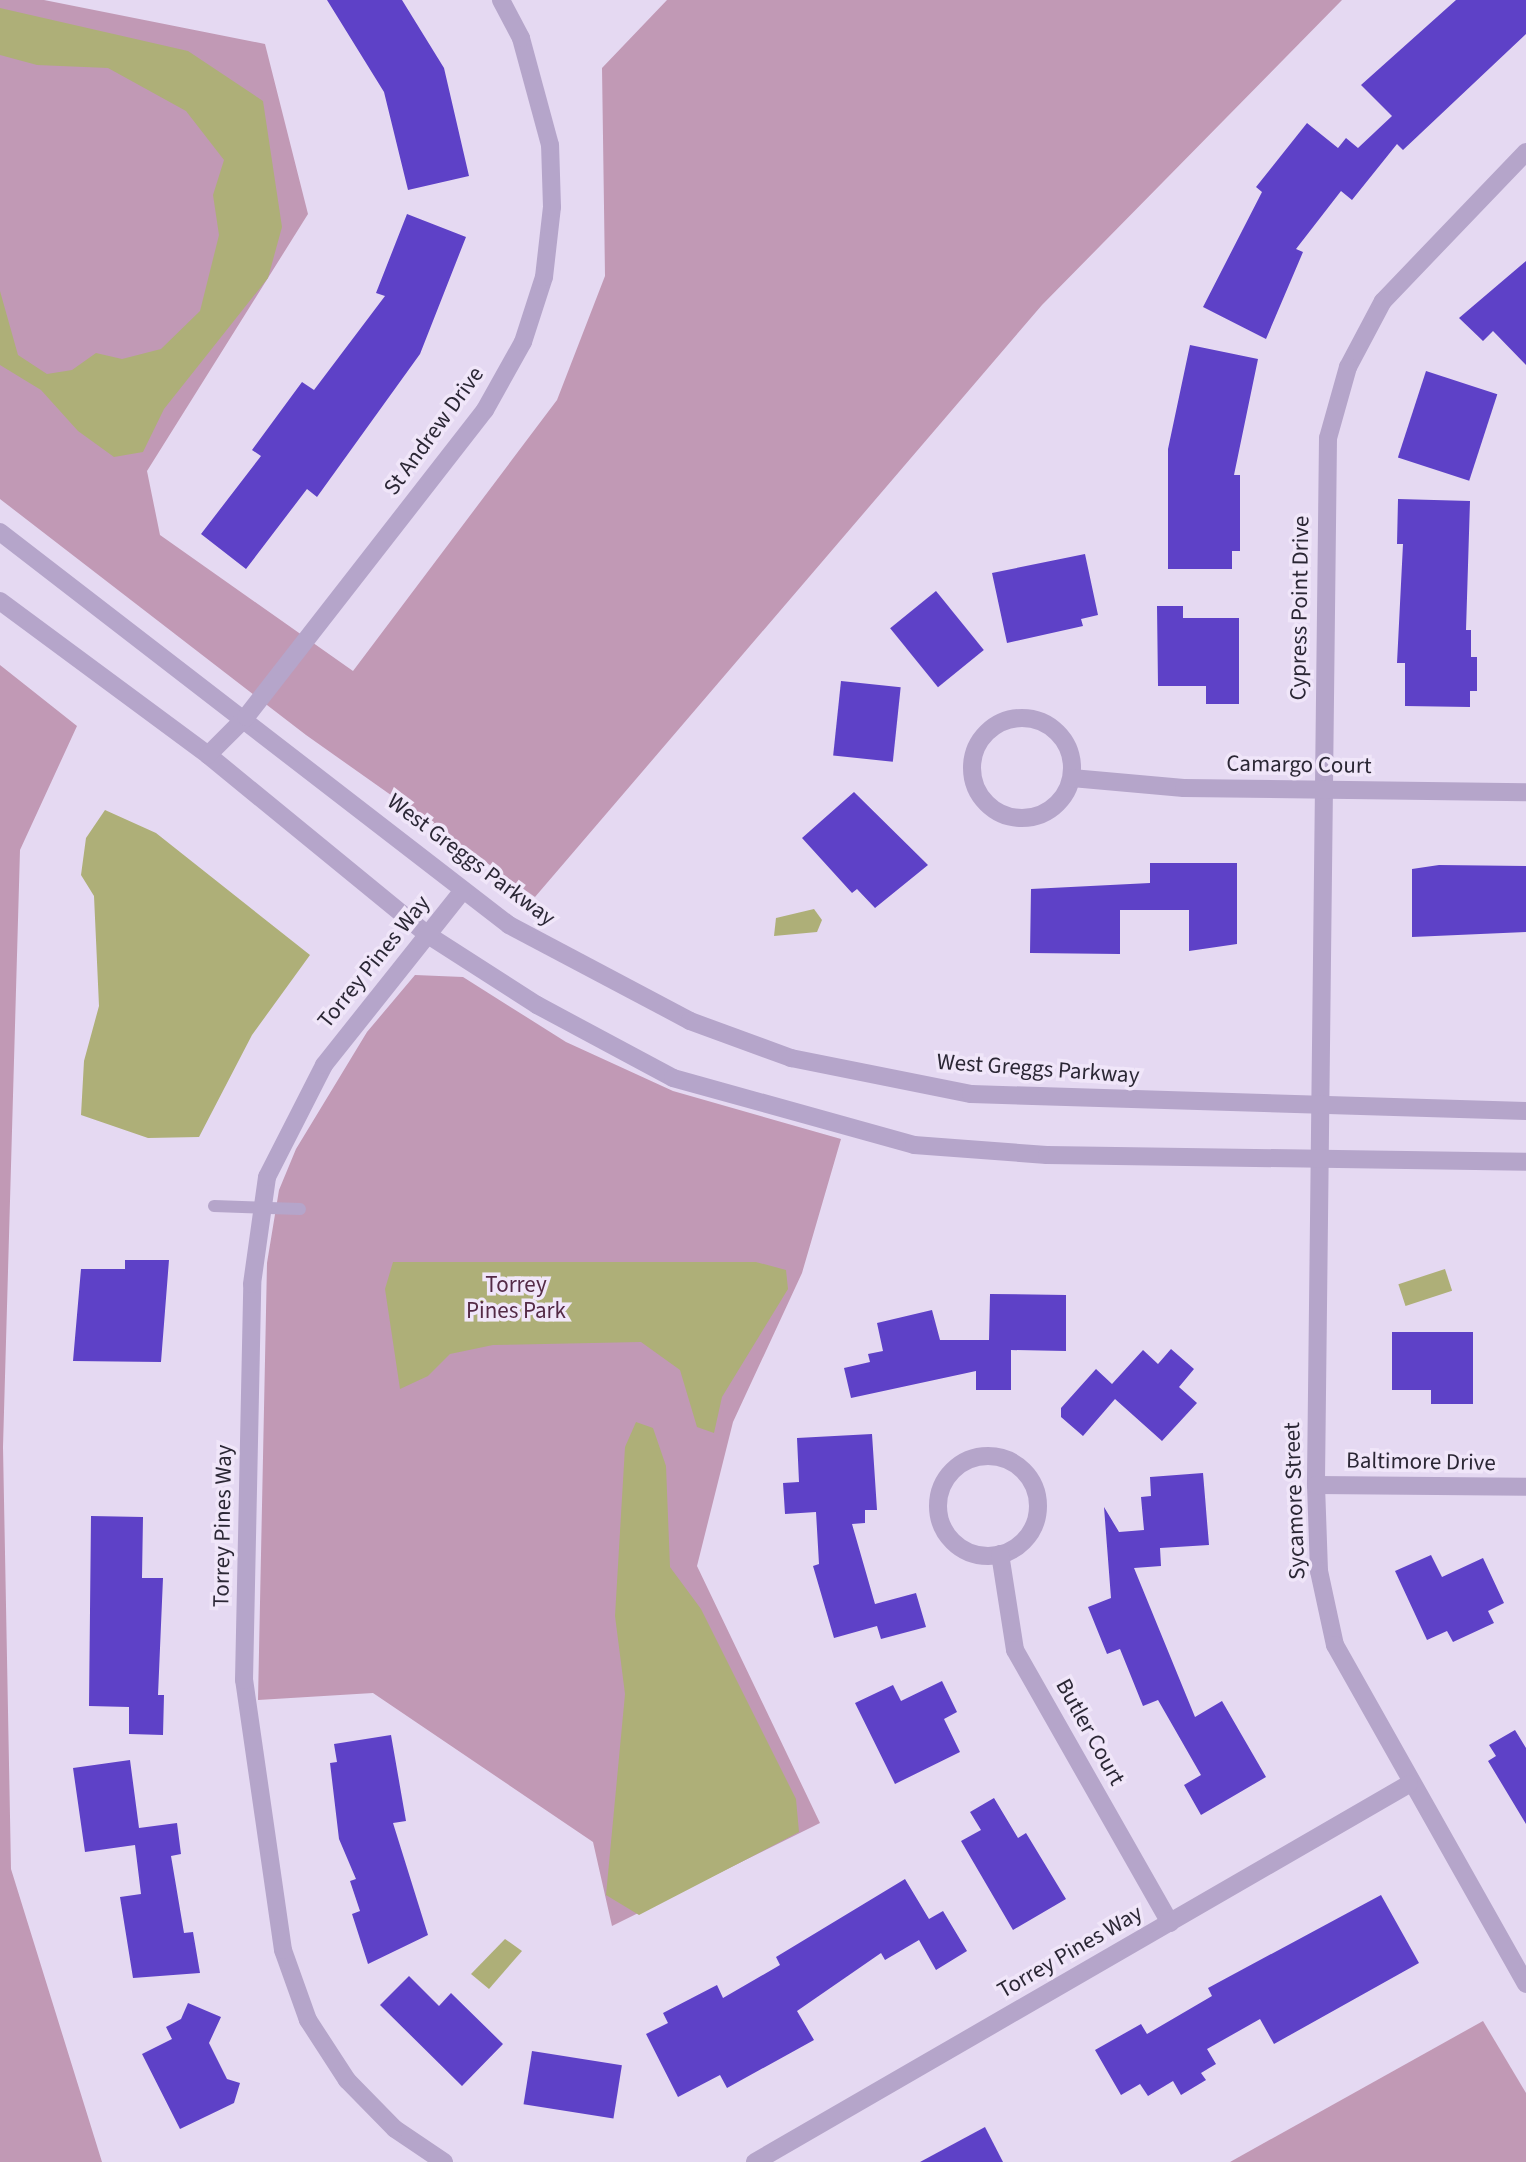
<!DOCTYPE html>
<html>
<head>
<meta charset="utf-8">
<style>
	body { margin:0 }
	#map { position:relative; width:1526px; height:2162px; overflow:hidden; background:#e5d9f2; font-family:"Source Sans 3",sans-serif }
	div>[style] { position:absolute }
	.green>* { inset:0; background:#c199b5 }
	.water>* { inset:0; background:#aeaf78; transform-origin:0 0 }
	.building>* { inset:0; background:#5e41c7; transform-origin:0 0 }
	.service>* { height:12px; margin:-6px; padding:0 6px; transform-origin:6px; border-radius:6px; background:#b5a5ca }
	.minor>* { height:18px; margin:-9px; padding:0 9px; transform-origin:9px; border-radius:9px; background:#b5a5ca }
	.minor>.ring { margin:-9px; padding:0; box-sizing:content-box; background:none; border:18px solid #b5a5ca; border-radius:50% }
	span { translate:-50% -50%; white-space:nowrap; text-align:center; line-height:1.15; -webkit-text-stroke:7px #f0e6f9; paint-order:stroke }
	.street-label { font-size:23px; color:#2b2735 }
	.park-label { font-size:23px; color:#542a46 }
</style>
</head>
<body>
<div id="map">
	<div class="green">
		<i style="clip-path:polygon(0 0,44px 0,265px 44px,308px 214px,147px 471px,160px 535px,353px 671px,557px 400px,605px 276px,602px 68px,667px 0,1342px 0,1042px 305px,535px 897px,306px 735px,0 499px)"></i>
		<i style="clip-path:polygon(0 665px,77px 726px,20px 850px,3px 1447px,11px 1869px,102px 2162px,0 2162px)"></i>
		<i style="clip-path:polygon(415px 975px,463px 977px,566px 1042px,673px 1091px,841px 1139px,802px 1273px,733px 1422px,697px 1566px,820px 1823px,612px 1926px,593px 1842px,373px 1693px,258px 1700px,267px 1263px,279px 1190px,296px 1149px,367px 1032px)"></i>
		<i style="clip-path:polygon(1483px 2021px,1526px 2093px,1526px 2162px,1230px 2162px)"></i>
	</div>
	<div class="water">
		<i style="clip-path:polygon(0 8px,188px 51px,263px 101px,282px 227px,268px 278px,164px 409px,143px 452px,114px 457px,78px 431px,41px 390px,0 365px,0 291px,18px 355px,47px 374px,72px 370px,96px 353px,122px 359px,161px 349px,200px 311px,219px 235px,213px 195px,224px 160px,186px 111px,108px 68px,37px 65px,0 55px)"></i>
		<i style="clip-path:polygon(105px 810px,156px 833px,310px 955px,252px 1035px,199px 1137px,148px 1138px,81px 1115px,84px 1061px,99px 1006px,94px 896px,81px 875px,86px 838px)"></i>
		<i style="clip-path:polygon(814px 909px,822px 920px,817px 932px,774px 936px,776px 918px)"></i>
		<i style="clip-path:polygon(393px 1262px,756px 1262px,786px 1270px,788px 1289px,722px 1397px,714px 1433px,697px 1427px,680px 1370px,641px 1342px,493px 1345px,450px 1354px,428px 1376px,400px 1389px,385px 1289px)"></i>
		<i style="left:1445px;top:1269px;width:23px;height:49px;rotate:72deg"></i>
		<i style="clip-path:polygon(636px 1422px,653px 1428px,666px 1466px,670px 1567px,701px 1609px,796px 1799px,799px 1832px,639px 1915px,606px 1895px,625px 1694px,615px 1616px,625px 1447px)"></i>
		<i style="clip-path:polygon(505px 1939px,522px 1951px,489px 1989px,471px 1974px)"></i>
	</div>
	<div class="building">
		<i style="clip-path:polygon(327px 0,402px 0,444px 68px,469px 176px,408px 190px,384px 92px)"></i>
		<i style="clip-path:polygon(1456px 0,1526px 0,1526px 34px,1403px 150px,1397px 144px,1352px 200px,1341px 191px,1296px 249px,1303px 252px,1266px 339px,1203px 307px,1262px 192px,1256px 187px,1307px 123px,1338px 148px,1346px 138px,1358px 148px,1392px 116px,1361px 85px)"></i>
		<i style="clip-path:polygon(407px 214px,466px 237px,420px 354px,317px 497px,307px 489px,246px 569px,201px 534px,261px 456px,252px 450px,302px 382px,314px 390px,385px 296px,376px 293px)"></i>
		<i style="clip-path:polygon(1526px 261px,1526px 365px,1493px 331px,1483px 341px,1459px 318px)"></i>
		<i style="clip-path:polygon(1190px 345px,1258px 359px,1234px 475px,1240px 475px,1240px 551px,1232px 551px,1232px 569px,1168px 569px,1168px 449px)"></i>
		<i style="left:1426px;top:371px;width:75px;height:91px;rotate:18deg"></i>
		<i style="clip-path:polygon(1398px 499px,1470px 501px,1466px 630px,1471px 630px,1471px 657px,1477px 657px,1477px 691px,1470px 691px,1470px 707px,1405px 706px,1405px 663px,1397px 663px,1403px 544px,1397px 544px)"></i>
		<i style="clip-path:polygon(1085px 554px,1098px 615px,1081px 619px,1083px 626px,1007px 643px,992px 573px)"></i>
		<i style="left:936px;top:591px;width:76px;height:59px;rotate:51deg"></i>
		<i style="clip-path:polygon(1157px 606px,1183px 606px,1183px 618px,1239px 618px,1239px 704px,1206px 704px,1206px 686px,1158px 686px)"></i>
		<i style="left:841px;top:681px;width:60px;height:75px;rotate:6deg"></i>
		<i style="clip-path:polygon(854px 792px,928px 865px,875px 908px,857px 889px,852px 893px,802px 838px)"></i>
		<i style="clip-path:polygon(1150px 863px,1237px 863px,1237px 944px,1189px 951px,1189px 910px,1120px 910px,1120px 954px,1030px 953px,1031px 889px,1150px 883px)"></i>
		<i style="clip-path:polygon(1439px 865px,1526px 866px,1526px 932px,1412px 937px,1412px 869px)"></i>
		<i style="clip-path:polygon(125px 1260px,169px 1260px,161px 1362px,73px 1361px,81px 1269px,125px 1269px)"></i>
		<i style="clip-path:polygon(990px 1294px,1066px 1295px,1066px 1351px,1011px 1350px,1011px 1390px,976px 1390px,976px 1371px,851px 1398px,844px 1368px,870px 1362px,868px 1354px,883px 1351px,877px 1323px,932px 1310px,940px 1340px,989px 1340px)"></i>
		<i style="clip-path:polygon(1392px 1332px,1473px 1332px,1473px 1404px,1431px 1404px,1431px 1390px,1392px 1390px)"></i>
		<i style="clip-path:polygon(1171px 1349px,1194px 1369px,1179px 1387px,1197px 1403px,1162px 1441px,1115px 1399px,1083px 1436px,1061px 1417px,1061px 1408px,1096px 1369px,1112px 1384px,1143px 1350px,1158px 1364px)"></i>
		<i style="clip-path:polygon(872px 1434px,877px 1510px,865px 1510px,865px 1523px,852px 1524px,875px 1604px,916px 1593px,926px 1627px,881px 1639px,877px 1626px,834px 1638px,813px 1566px,819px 1564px,816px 1512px,785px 1514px,783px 1483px,799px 1482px,797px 1438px)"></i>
		<i style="clip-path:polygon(1203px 1473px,1209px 1545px,1160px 1548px,1161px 1566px,1134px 1568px,1195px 1717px,1222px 1701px,1266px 1777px,1201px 1815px,1184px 1785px,1201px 1775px,1158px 1700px,1143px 1706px,1120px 1649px,1107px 1654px,1088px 1607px,1111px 1598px,1104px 1507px,1119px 1532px,1144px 1530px,1141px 1497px,1151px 1496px,1150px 1477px)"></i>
		<i style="clip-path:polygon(91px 1516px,143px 1517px,142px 1578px,163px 1578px,158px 1695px,164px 1695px,163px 1735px,129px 1734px,129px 1707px,89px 1706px)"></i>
		<i style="clip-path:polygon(1431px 1555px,1442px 1577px,1483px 1558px,1504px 1603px,1488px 1611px,1494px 1623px,1453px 1642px,1447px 1631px,1427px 1640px,1395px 1571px)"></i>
		<i style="clip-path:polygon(942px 1681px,957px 1712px,944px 1719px,960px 1752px,895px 1784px,855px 1703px,893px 1685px,901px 1701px)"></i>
		<i style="clip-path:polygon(1515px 1730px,1526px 1748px,1526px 1824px,1488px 1761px,1496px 1756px,1489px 1745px)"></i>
		<i style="clip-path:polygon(391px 1735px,406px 1821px,393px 1823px,428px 1935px,368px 1964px,352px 1914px,360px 1911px,350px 1881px,356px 1879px,339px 1839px,330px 1763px,337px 1762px,334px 1744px)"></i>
		<i style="clip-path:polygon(130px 1760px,139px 1828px,177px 1823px,181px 1854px,171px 1856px,184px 1933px,193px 1932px,200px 1973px,133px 1978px,120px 1897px,141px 1894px,135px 1845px,85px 1852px,73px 1768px)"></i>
		<i style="clip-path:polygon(994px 1798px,1018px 1838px,1026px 1833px,1066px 1899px,1013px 1930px,961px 1841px,981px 1830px,970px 1812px)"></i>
		<i style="clip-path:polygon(905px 1879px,929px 1919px,943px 1911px,967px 1951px,936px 1970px,919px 1940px,885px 1960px,881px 1953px,797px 2011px,814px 2040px,727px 2088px,720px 2075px,678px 2097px,646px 2034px,668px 2023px,663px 2013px,717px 1985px,723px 1998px,780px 1965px,776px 1957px)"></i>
		<i style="clip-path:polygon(1381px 1895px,1419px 1963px,1274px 2044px,1260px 2019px,1207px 2049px,1216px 2064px,1201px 2073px,1206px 2080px,1181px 2095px,1173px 2081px,1148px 2096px,1140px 2084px,1121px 2095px,1095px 2050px,1141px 2024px,1147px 2034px,1212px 1996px,1208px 1988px)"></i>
		<i style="clip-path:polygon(409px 1976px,439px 2006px,451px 1993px,503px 2044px,462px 2086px,380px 2005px)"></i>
		<i style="clip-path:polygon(188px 2003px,221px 2017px,209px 2043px,227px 2079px,240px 2083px,234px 2103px,180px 2129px,142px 2054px,172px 2039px,166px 2027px,181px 2019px)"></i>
		<i style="left:532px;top:2051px;width:91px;height:54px;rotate:9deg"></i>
		<i style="clip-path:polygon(985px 2127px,1003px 2162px,920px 2162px)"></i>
	</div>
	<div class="service">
		<i style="left:214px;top:1206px;width:86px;rotate:2deg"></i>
	</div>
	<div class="minor">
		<i style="left:1526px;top:152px;width:207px;rotate:133.8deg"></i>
		<i style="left:1383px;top:301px;width:75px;rotate:117.9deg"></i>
		<i style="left:1348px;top:367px;width:74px;rotate:105.7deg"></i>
		<i style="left:1328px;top:438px;width:1047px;rotate:90.66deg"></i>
		<i style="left:1316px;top:1485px;width:86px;rotate:88deg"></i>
		<i style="left:1319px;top:1571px;width:76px;rotate:77.8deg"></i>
		<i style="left:1335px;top:1645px;width:389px;rotate:60.6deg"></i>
		<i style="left:0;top:532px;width:643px;rotate:37.67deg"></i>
		<i style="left:509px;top:925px;width:205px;rotate:27.9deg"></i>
		<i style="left:690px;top:1021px;width:108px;rotate:20.1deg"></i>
		<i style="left:791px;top:1058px;width:184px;rotate:11.3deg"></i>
		<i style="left:971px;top:1094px;width:555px;rotate:1.75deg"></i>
		<i style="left:0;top:601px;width:259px;rotate:36.5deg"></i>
		<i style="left:208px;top:755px;width:284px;rotate:39.3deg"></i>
		<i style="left:428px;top:935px;width:130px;rotate:32.7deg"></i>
		<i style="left:537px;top:1005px;width:154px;rotate:28.2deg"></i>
		<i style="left:673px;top:1078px;width:250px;rotate:15.5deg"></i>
		<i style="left:914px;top:1145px;width:133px;rotate:4.3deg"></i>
		<i style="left:1047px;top:1155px;width:479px;rotate:0.8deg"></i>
		<i class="ring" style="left:972px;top:718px;width:82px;height:82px"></i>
		<i style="left:208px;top:755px;width:54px;rotate:-45deg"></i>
		<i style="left:246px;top:717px;width:389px;rotate:-52.1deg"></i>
		<i style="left:485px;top:410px;width:78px;rotate:-60.8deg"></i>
		<i style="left:523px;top:342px;width:68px;rotate:-72.1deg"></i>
		<i style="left:544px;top:277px;width:70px;rotate:-83.5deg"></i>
		<i style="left:552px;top:207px;width:62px;rotate:-91.8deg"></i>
		<i style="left:550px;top:145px;width:111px;rotate:-105.2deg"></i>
		<i style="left:521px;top:38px;width:43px;rotate:-117.8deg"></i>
		<i style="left:1072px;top:778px;width:112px;rotate:5.1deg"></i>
		<i style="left:1184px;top:788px;width:342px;rotate:0.7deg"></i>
		<i class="ring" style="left:938px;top:1456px;width:82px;height:82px"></i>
		<i style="left:1316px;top:1485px;width:210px;rotate:0.5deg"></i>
		<i style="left:1000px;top:1554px;width:97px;rotate:81.1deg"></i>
		<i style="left:1015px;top:1650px;width:314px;rotate:60.4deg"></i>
		<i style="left:444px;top:2162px;width:59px;rotate:-146deg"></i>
		<i style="left:395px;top:2129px;width:69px;rotate:-134.4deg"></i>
		<i style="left:347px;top:2080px;width:72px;rotate:-123deg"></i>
		<i style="left:308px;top:2020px;width:74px;rotate:-109.7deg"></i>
		<i style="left:283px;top:1950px;width:273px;rotate:-98.2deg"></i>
		<i style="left:244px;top:1680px;width:396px;rotate:-88.8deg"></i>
		<i style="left:252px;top:1284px;width:108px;rotate:-82deg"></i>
		<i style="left:267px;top:1177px;width:126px;rotate:-63deg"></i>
		<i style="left:324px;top:1065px;width:223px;rotate:-51.5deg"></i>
		<i style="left:755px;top:2162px;width:755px;rotate:-30.03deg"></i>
	</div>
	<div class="street-label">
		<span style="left:434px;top:431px;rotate:-54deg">St Andrew Drive</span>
		<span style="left:1300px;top:608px;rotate:-89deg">Cypress Point Drive</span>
		<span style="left:1299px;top:765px;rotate:1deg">Camargo Court</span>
		<span style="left:471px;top:860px;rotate:37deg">West Greggs Parkway</span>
		<span style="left:374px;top:962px;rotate:-51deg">Torrey Pines Way</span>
		<span style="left:1038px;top:1069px;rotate:4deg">West Greggs Parkway</span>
		<span style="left:1421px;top:1462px;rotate:1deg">Baltimore Drive</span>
		<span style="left:1295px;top:1501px;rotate:-92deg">Sycamore Street</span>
		<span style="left:223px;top:1526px;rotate:-89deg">Torrey Pines Way</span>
		<span style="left:1090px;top:1732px;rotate:61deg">Butler Court</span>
		<span style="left:1070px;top:1952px;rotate:-30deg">Torrey Pines Way</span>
	</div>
	<div class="park-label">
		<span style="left:516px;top:1298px">Torrey<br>Pines Park</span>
	</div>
</div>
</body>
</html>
